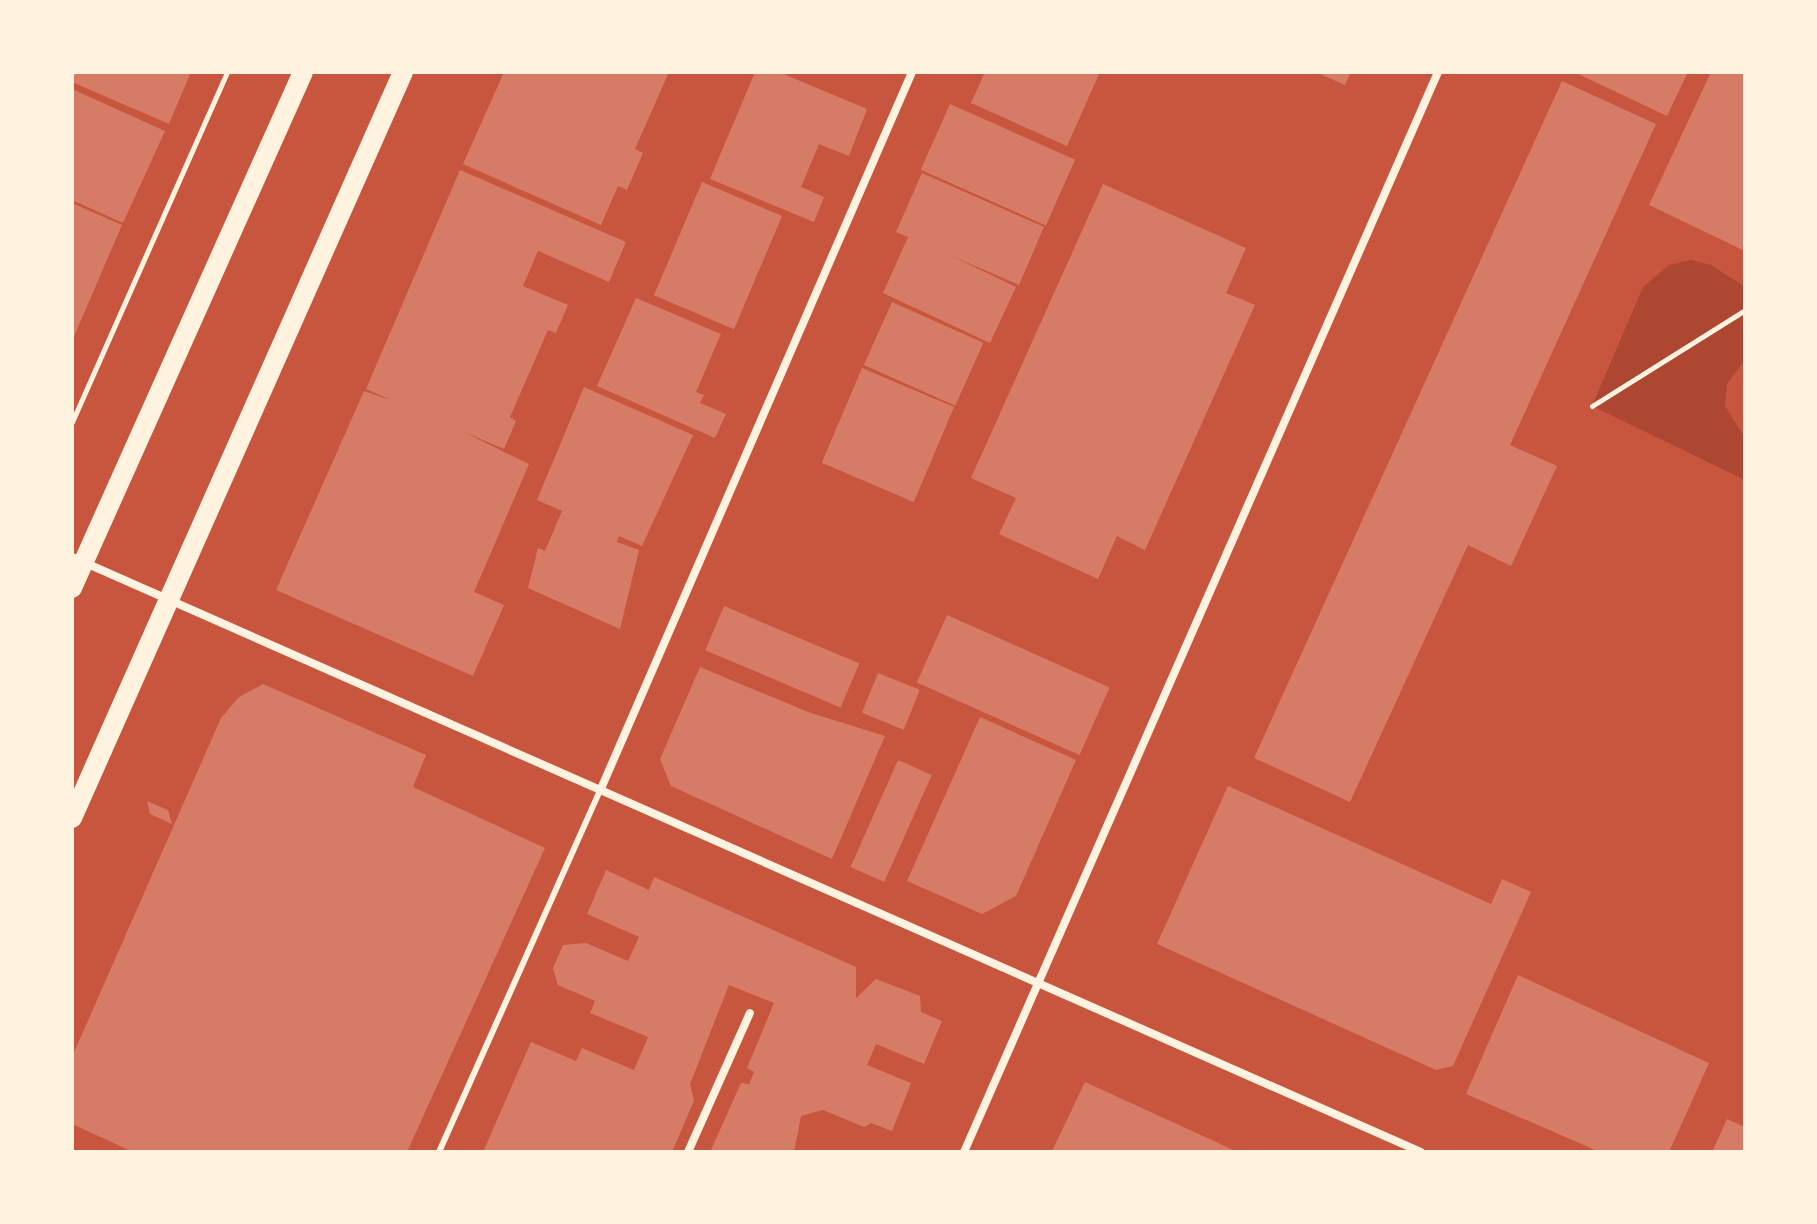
<!DOCTYPE html>
<html>
<head>
<meta charset="utf-8">
<style>
	body { margin:0 }
	#map { position:relative; width:1817px; height:1224px; overflow:hidden; background:#c8553d; font-family:Arial,sans-serif }
	div>[style] { position:absolute }
	.green>* { inset:0; background:#ae4732 }
	.building>* { inset:0; background:#d67c66; transform-origin:0 0 }
	.path>* { height:5px; margin:-2.5px; padding:0 2.5px; transform-origin:2.5px; border-radius:2.5px; background:#fff3e0 }
	.service>* { height:6px; margin:-3px; padding:0 3px; transform-origin:3px; border-radius:3px; background:#fff3e0 }
	.minor>* { height:8px; margin:-4px; padding:0 4px; transform-origin:4px; border-radius:4px; background:#fff3e0 }
	.primary>* { height:20px; margin:-10px; padding:0 10px; transform-origin:10px; border-radius:10px; background:#fff3e0 }
	span { translate:-50% -50%; white-space:nowrap; text-align:center; line-height:1.15; -webkit-text-stroke:7px #fff3e0; paint-order:stroke }
	.frame { position:absolute; inset:0; border:74px solid #fff3e0; pointer-events:none }
</style>
</head>
<body>
<div id="map">
	<div class="green">
		<i style="clip-path:polygon(1691px 260px,1711px 265px,1745px 287px,1745px 360px,1727px 384px,1725px 406px,1745px 438px,1745px 480px,1592px 406px,1643px 287px,1669px 265px)"></i>
	</div>
	<div class="building">
		<i style="clip-path:polygon(72px 72px,191px 72px,169px 124px,72px 82px)"></i>
		<i style="clip-path:polygon(504px 72px,669px 72px,635px 149px,643px 153px,627px 190px,618px 186px,601px 225px,463px 164px)"></i>
		<i style="clip-path:polygon(755px 72px,779px 72px,867px 109px,849px 156px,819px 144px,801px 187px,824px 197px,814px 222px,710px 179px)"></i>
		<i style="clip-path:polygon(985px 72px,1100px 72px,1067px 146px,971px 103px)"></i>
		<i style="clip-path:polygon(1316px 72px,1351px 72px,1345px 85px)"></i>
		<i style="clip-path:polygon(1574px 72px,1688px 72px,1667px 116px)"></i>
		<i style="clip-path:polygon(1711px 72px,1745px 72px,1745px 251px,1649px 205px)"></i>
		<i style="clip-path:polygon(1562px 81px,1656px 124px,1510px 445px,1557px 466px,1511px 566px,1468px 545px,1350px 802px,1254px 758px)"></i>
		<i style="clip-path:polygon(72px 89px,165px 131px,123px 223px,72px 200px)"></i>
		<i style="left:950px;top:104px;width:137px;height:72px;rotate:24deg"></i>
		<i style="clip-path:polygon(460px 170px,626px 242px,609px 282px,538px 251px,523px 286px,568px 305px,556px 333px,548px 330px,510px 417px,516px 421px,504px 449px,462px 431px,529px 464px,474px 592px,504px 605px,473px 676px,276px 590px,364px 391px,391px 400px,366px 389px)"></i>
		<i style="clip-path:polygon(922px 173px,1044px 227px,1019px 285px,952px 256px,1016px 287px,990px 343px,883px 293px,908px 237px,896px 232px)"></i>
		<i style="left:702px;top:182px;width:87px;height:123px;rotate:23deg"></i>
		<i style="clip-path:polygon(1103px 184px,1246px 248px,1226px 293px,1255px 305px,1145px 550px,1117px 536px,1098px 579px,999px 534px,1016px 498px,971px 478px)"></i>
		<i style="clip-path:polygon(72px 203px,122px 225px,72px 341px)"></i>
		<i style="clip-path:polygon(636px 298px,721px 334px,696px 392px,704px 395px,700px 403px,726px 414px,715px 438px,597px 386px)"></i>
		<i style="left:892px;top:302px;width:100px;height:69px;rotate:24deg"></i>
		<i style="left:862px;top:368px;width:100px;height:103px;rotate:23deg"></i>
		<i style="clip-path:polygon(584px 387px,693px 435px,642px 546px,619px 536px,617px 542px,639px 550px,620px 629px,528px 588px,538px 548px,545px 551px,562px 511px,537px 500px)"></i>
		<i style="left:724px;top:606px;width:147px;height:48px;rotate:23deg"></i>
		<i style="left:947px;top:615px;width:178px;height:74px;rotate:24deg"></i>
		<i style="clip-path:polygon(700px 667px,808px 712px,885px 736px,832px 859px,671px 786px,660px 759px)"></i>
		<i style="left:878px;top:673px;width:45px;height:43px;rotate:22deg"></i>
		<i style="clip-path:polygon(263px 684px,426px 755px,413px 787px,545px 848px,407px 1152px,133px 1152px,72px 1124px,72px 1057px,221px 718px,239px 697px)"></i>
		<i style="clip-path:polygon(980px 717px,1076px 760px,1016px 896px,982px 914px,907px 881px)"></i>
		<i style="left:898px;top:760px;width:37px;height:117px;rotate:24deg"></i>
		<i style="clip-path:polygon(1228px 786px,1491px 904px,1502px 879px,1531px 892px,1453px 1066px,1436px 1070px,1157px 944px)"></i>
		<i style="clip-path:polygon(147px 801px,168px 810px,172px 824px,150px 814px)"></i>
		<i style="clip-path:polygon(606px 870px,649px 890px,654px 877px,856px 967px,856px 998px,876px 979px,920px 996px,921px 1012px,942px 1021px,924px 1064px,876px 1044px,867px 1065px,911px 1083px,892px 1131px,871px 1123px,864px 1127px,823px 1110px,801px 1116px,794px 1152px,710px 1152px,741px 1083px,749px 1084px,754px 1072px,747px 1068px,774px 1003px,729px 985px,690px 1084px,694px 1101px,672px 1152px,483px 1152px,531px 1042px,576px 1061px,582px 1048px,634px 1070px,648px 1037px,590px 1013px,595px 1001px,558px 985px,553px 968px,563px 945px,586px 943px,628px 961px,639px 937px,587px 914px)"></i>
		<i style="clip-path:polygon(1518px 975px,1709px 1063px,1669px 1152px,1600px 1152px,1466px 1094px)"></i>
		<i style="clip-path:polygon(1085px 1082px,1238px 1152px,1052px 1151px)"></i>
		<i style="clip-path:polygon(1727px 1119px,1745px 1127px,1745px 1152px,1712px 1152px)"></i>
	</div>
	<div class="path">
		<i style="left:1592px;top:406px;width:181px;rotate:-32.1deg"></i>
		<i style="left:72px;top:422px;width:383px;rotate:-66.1deg"></i>
	</div>
	<div class="service">
		<i style="left:439px;top:1152px;width:395px;rotate:-66deg"></i>
	</div>
	<div class="minor">
		<i style="left:72px;top:557px;width:1474px;rotate:23.8deg"></i>
		<i style="left:600px;top:791px;width:784px;rotate:-66.54deg"></i>
		<i style="left:688px;top:1152px;width:152px;rotate:-66deg"></i>
		<i style="left:964px;top:1152px;width:1179px;rotate:-66.3deg"></i>
	</div>
	<div class="primary">
		<i style="left:72px;top:588px;width:565px;rotate:-65.88deg"></i>
		<i style="left:72px;top:818px;width:816px;rotate:-66.07deg"></i>
	</div>
	<div class="frame"></div>
</div>
</body>
</html>
